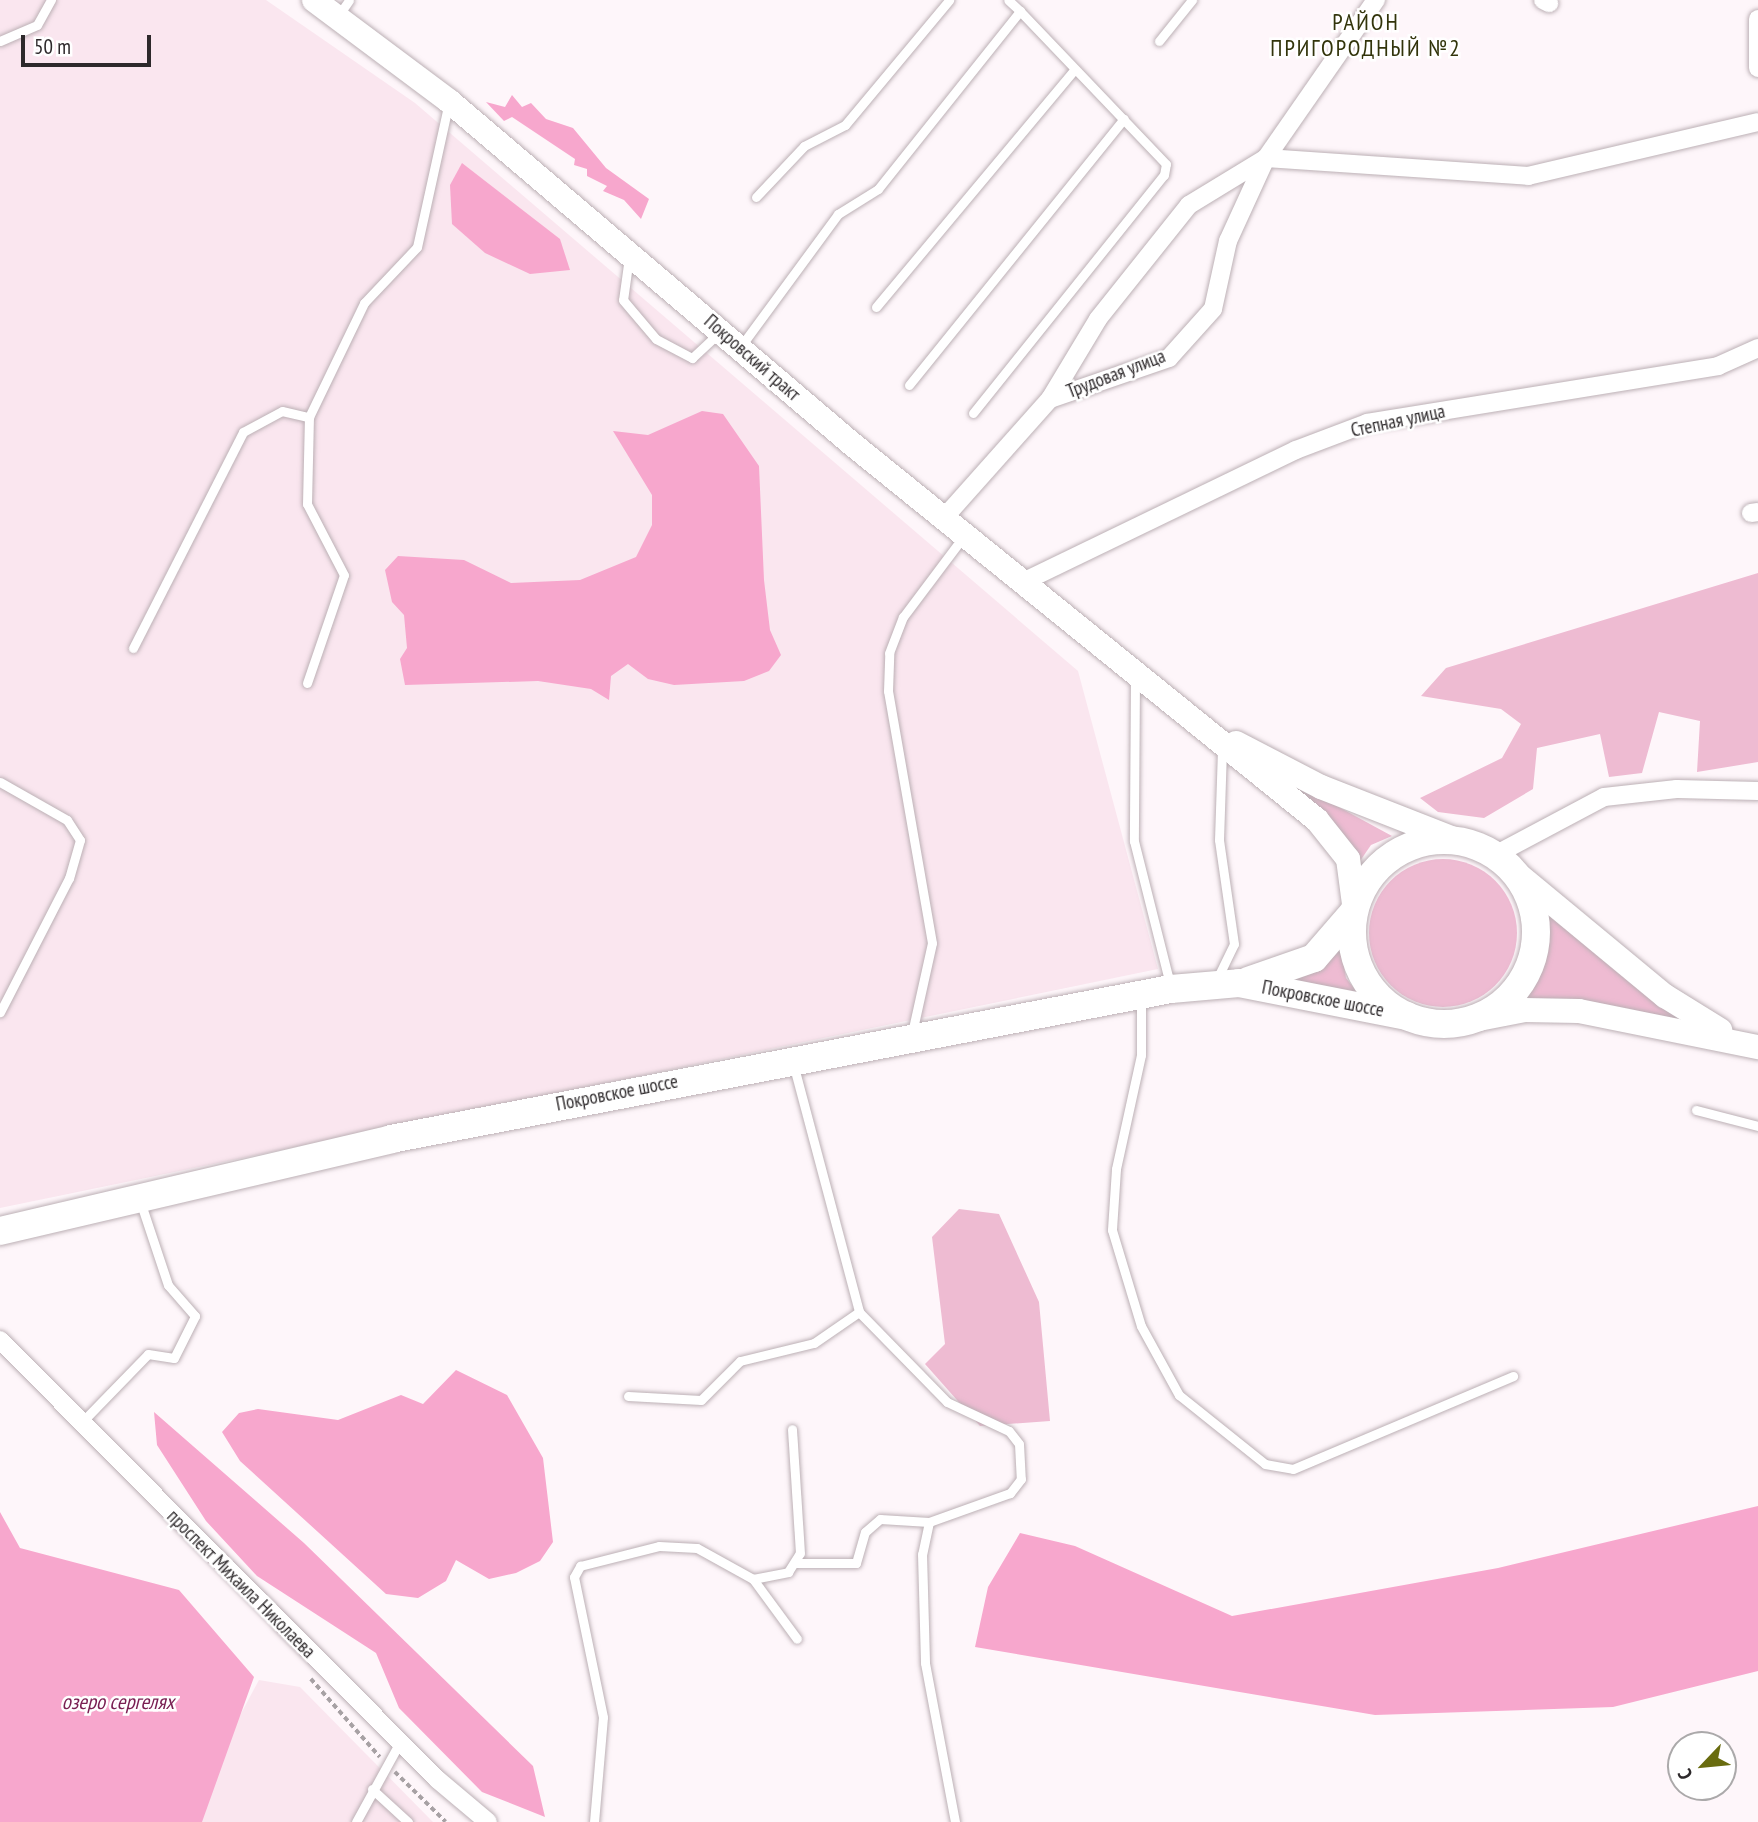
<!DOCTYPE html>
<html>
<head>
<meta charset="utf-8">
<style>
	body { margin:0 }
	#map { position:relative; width:1758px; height:1822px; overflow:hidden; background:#fef6fa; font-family:"PT Sans Narrow",sans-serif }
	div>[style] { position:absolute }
	.built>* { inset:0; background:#fae6ef }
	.green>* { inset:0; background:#eebbd2 }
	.round { border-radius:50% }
	.water>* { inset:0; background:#f7a7cd }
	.path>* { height:3.5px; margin-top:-1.75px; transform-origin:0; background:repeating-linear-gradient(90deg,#a7a1a4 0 5px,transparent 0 8.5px) }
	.roads { filter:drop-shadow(0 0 2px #bcb0b5) drop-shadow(0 0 2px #bcb0b5) }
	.lane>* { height:9px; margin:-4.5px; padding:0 4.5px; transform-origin:4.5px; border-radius:4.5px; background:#fff }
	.street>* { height:18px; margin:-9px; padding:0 9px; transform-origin:9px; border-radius:9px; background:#fff }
	.secondary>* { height:24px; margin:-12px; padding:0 12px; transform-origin:12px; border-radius:12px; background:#fff }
	.primary>* { height:28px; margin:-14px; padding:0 14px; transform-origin:14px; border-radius:14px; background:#fff }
	.primary>.ring { margin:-14px; padding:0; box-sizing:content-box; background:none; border:28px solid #fff; border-radius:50% }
	span { translate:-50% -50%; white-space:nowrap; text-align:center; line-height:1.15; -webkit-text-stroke:5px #fff; paint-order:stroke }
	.street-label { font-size:19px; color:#2d292b }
	.water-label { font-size:21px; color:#7a2053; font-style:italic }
	.quarter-label { font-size:23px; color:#32340b; letter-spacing:2px }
	.north { position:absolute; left:1667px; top:1731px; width:70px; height:70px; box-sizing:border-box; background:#fff; border:2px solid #aba9aa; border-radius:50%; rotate:244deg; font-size:19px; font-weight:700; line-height:28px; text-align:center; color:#2d292b }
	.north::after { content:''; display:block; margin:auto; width:24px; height:32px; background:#696c0f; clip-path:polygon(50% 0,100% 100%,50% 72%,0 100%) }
	.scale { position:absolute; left:21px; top:35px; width:130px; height:32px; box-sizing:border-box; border:4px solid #2d292b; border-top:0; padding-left:9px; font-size:21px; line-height:24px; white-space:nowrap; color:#2d292b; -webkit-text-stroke:5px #fff; paint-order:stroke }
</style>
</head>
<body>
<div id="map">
	<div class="built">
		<i style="clip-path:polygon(0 0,266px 0,415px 103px,1078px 671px,1158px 969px,0 1208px)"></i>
		<i style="clip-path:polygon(259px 1680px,300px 1687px,433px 1822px,200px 1822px,206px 1779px)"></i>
	</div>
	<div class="green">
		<i style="clip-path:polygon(1758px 573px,1758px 762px,1697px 772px,1700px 721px,1659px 712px,1642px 773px,1609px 777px,1600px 734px,1537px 748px,1533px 789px,1484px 818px,1438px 812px,1420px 798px,1502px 758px,1521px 724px,1501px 709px,1421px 696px,1446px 668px)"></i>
		<i style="clip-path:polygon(1278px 774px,1392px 836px,1371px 845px,1360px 861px)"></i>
		<i class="round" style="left:1369px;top:859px;width:148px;height:148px"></i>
		<i style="clip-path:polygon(1540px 904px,1683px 1019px,1510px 1011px,1534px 976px)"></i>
		<i style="clip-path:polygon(1341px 949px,1346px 978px,1363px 1000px,1273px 986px)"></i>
		<i style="clip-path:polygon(959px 1209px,999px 1214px,1039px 1302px,1050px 1421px,980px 1426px,925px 1364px,945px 1344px,932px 1237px)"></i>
	</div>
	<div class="water">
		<i style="clip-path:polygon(512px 95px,522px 107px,531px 103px,546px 119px,573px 128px,606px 168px,649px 199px,641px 219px,624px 200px,603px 191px,607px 186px,587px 176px,587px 169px,574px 165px,575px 159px,512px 117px,504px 121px,486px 102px,505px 107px)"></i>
		<i style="clip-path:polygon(462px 163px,560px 239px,570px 270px,530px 274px,485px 253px,452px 224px,450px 185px)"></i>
		<i style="clip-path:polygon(702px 411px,723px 414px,759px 466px,764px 580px,770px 630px,781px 655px,769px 671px,744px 681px,674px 685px,648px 679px,628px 664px,611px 676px,609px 700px,591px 689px,538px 681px,405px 685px,400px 659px,407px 648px,404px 615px,392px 602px,385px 570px,398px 556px,464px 560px,511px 583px,580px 580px,636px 557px,652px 525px,652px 495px,613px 431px,648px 435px)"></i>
		<i style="clip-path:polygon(456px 1370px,507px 1395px,543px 1458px,553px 1542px,540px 1561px,516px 1573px,489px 1579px,456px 1560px,446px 1581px,418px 1598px,386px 1594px,240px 1461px,222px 1432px,239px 1413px,258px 1409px,338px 1420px,401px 1395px,423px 1404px)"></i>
		<i style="clip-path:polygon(154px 1412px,304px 1543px,533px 1766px,545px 1817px,482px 1792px,399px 1708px,376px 1653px,257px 1576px,206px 1521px,157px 1445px)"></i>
		<i style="clip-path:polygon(1758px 1506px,1758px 1671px,1613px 1707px,1375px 1715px,975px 1647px,988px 1587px,1020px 1533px,1075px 1546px,1232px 1616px,1498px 1568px)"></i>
		<i style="clip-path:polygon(0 1512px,20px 1548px,179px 1590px,254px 1677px,202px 1822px,0 1822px)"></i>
	</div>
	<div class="path">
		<i style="left:311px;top:1679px;width:104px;rotate:48.5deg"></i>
		<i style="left:395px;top:1772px;width:71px;rotate:44.4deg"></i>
	</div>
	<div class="roads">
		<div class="lane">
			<i style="left:338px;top:16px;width:19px;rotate:-55deg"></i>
			<i style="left:0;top:41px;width:40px;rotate:-23.4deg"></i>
			<i style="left:37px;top:25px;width:29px;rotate:-61deg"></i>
			<i style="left:1159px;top:41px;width:53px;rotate:-51.2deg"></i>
			<i style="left:756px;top:197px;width:70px;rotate:-46.7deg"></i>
			<i style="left:804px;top:146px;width:46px;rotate:-27.1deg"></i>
			<i style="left:845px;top:125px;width:163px;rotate:-50.2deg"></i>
			<i style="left:629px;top:257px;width:43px;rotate:97.9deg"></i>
			<i style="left:623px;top:300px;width:51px;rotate:49.8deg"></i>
			<i style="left:656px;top:339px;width:41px;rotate:27.8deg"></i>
			<i style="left:692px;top:358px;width:37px;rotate:-43deg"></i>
			<i style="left:876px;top:307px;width:307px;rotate:-50.1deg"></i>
			<i style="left:741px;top:346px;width:164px;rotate:-53.7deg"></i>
			<i style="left:838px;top:214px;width:47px;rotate:-32deg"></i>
			<i style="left:878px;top:189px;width:228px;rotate:-51.4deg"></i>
			<i style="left:1020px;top:11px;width:16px;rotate:-137deg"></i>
			<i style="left:909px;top:385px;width:342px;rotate:-51.1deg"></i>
			<i style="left:973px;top:413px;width:305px;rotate:-51.3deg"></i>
			<i style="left:1164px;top:175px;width:11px;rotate:-80deg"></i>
			<i style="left:1166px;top:164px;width:211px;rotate:-133.7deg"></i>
			<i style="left:133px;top:648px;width:242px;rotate:-63deg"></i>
			<i style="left:243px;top:432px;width:44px;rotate:-28.3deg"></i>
			<i style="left:282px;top:411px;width:28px;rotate:13deg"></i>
			<i style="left:309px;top:417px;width:127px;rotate:-64.2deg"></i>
			<i style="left:364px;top:303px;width:77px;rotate:-46.6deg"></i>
			<i style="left:417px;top:247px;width:144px;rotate:-77.6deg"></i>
			<i style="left:1135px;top:678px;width:163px;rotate:90.4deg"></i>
			<i style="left:1134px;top:841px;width:147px;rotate:75.9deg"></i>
			<i style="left:307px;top:683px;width:114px;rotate:-71.1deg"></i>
			<i style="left:344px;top:575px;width:80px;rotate:-117.5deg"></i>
			<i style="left:307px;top:504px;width:87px;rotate:-88.7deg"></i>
			<i style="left:0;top:782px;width:77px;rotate:29.6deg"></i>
			<i style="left:67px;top:820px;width:24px;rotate:57deg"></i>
			<i style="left:80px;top:840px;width:40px;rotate:106deg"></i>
			<i style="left:69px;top:878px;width:151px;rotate:117.2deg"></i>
			<i style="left:1216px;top:981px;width:41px;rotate:-64.1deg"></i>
			<i style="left:1234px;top:944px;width:105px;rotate:-98.2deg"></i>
			<i style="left:1219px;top:840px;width:92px;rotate:-88.1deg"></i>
			<i style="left:1141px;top:1000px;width:55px;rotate:90deg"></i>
			<i style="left:1141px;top:1055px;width:117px;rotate:102.4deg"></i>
			<i style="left:1116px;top:1169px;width:61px;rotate:93.8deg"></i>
			<i style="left:1112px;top:1230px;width:100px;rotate:73.2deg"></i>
			<i style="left:1141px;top:1326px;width:79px;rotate:61.2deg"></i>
			<i style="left:1179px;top:1395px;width:110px;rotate:38.7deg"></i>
			<i style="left:1265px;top:1464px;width:28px;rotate:10deg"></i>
			<i style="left:1293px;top:1469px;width:239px;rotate:-22.9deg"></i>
			<i style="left:912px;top:1033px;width:92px;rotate:-77.5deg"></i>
			<i style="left:932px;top:943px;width:256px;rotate:-99.9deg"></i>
			<i style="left:888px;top:691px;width:38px;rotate:-88deg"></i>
			<i style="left:889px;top:653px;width:39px;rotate:-69deg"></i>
			<i style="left:903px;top:617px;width:100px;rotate:-53.1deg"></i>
			<i style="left:794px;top:1067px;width:253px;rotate:75.1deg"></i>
			<i style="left:859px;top:1312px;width:126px;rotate:45.6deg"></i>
			<i style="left:947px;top:1402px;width:68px;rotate:25.1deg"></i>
			<i style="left:1009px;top:1431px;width:16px;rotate:52deg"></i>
			<i style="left:1019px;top:1444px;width:35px;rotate:87deg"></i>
			<i style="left:1021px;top:1479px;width:18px;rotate:128deg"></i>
			<i style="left:1010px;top:1493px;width:86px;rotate:160.3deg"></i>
			<i style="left:929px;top:1522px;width:33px;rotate:102deg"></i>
			<i style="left:922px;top:1554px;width:109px;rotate:88.4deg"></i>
			<i style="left:925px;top:1663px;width:162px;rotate:79.3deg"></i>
			<i style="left:1696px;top:1110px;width:64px;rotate:14.5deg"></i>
			<i style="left:628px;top:1396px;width:73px;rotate:3.1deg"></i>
			<i style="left:701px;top:1400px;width:55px;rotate:-45deg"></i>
			<i style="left:740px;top:1361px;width:76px;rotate:-13.7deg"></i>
			<i style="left:814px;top:1343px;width:55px;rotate:-34.6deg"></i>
			<i style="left:81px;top:1423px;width:96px;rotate:-45.8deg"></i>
			<i style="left:148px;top:1354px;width:26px;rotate:9deg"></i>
			<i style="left:174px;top:1358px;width:47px;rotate:-63.4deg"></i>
			<i style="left:195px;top:1316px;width:41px;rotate:-131.1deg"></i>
			<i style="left:168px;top:1285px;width:89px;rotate:-108.4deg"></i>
			<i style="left:795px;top:1563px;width:61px"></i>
			<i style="left:856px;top:1563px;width:32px;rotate:-74deg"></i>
			<i style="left:865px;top:1532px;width:20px;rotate:-41deg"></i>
			<i style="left:880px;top:1519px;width:49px;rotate:3.5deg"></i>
			<i style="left:753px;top:1579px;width:36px;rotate:-11deg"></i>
			<i style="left:788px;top:1572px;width:22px;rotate:-58deg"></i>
			<i style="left:800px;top:1553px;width:124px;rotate:-93.7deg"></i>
			<i style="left:372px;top:1789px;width:49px;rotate:42.5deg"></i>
			<i style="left:356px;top:1822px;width:91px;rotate:-61.2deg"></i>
			<i style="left:594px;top:1822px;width:105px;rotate:-85.1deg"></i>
			<i style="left:603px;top:1717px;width:143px;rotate:-101.7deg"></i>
			<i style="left:574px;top:1577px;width:13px;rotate:-61deg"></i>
			<i style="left:580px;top:1566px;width:81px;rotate:-14.2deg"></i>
			<i style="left:659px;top:1546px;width:38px;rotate:3deg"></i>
			<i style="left:697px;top:1548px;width:64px;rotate:29deg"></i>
			<i style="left:753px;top:1579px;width:74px;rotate:53.7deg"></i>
		</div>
		<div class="street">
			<i style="left:1543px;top:0;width:7px;rotate:27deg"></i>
			<i style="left:1758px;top:19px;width:49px;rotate:90deg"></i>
			<i style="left:1050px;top:399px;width:93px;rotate:-59deg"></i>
			<i style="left:1098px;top:319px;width:146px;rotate:-51.4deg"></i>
			<i style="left:1189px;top:205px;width:90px;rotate:-31.4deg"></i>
			<i style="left:1266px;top:158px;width:263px;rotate:3.9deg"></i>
			<i style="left:1528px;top:176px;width:236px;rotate:-13.2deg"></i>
			<i style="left:1751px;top:513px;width:7px;rotate:-8deg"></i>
			<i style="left:943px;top:519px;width:161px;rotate:-48.3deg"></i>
			<i style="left:1050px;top:399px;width:126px;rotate:-19deg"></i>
			<i style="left:1169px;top:358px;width:66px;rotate:-48.1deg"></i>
			<i style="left:1213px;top:309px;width:70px;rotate:-77.6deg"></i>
			<i style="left:1228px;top:241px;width:91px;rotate:-65.4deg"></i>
			<i style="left:1266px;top:158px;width:193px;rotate:-55.2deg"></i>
			<i style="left:1023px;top:582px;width:303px;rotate:-25.8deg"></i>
			<i style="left:1296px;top:450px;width:76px;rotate:-20.8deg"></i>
			<i style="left:1367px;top:423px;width:356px;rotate:-9.2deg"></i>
			<i style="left:1718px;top:366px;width:44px;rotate:-24.2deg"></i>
			<i style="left:1495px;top:855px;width:123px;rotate:-28deg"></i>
			<i style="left:1604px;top:797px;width:73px;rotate:-6.3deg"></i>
			<i style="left:1677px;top:789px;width:81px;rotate:1.4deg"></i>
			<i style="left:0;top:1340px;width:621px;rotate:45.13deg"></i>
			<i style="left:438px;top:1780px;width:65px;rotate:40deg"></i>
		</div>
		<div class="secondary">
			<i style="left:314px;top:0;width:169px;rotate:36.8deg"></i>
			<i style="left:449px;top:101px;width:529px;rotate:40.4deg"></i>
			<i style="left:852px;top:444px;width:598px;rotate:38.96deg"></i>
			<i style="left:1317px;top:820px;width:50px;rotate:51.5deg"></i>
			<i style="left:1348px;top:859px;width:45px;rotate:82.4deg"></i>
			<i style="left:1236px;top:743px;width:96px;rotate:27.4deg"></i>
			<i style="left:1321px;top:787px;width:148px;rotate:21.4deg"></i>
			<i style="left:1510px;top:868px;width:201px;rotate:39.6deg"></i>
			<i style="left:1665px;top:996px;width:65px;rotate:31.7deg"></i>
			<i style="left:1458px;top:1023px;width:67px;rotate:-11.1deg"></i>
			<i style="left:1524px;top:1010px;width:55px;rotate:1deg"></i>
			<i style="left:1579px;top:1011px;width:183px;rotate:11.4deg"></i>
		</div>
		<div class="primary">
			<i class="ring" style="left:1352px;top:840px;width:156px;height:156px"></i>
			<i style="left:1248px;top:981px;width:70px;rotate:-19.2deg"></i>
			<i style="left:1314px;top:958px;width:58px;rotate:-49.2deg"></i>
			<i style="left:0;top:1231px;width:402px;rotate:-13.2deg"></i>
			<i style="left:391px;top:1139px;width:794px;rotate:-10.89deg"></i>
			<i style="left:1171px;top:989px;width:68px;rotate:-5deg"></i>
			<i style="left:1239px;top:983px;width:171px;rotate:11.1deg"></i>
		</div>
	</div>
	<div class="street-label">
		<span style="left:752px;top:358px;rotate:41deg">Покровский тракт</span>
		<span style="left:1116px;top:374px;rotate:-21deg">Трудовая улица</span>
		<span style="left:1398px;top:421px;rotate:-12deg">Степная улица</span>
		<span style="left:1323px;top:999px;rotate:11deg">Покровское шоссе</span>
		<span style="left:617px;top:1093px;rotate:-11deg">Покровское шоссе</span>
		<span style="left:241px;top:1584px;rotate:45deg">проспект Михаила Николаева</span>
	</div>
	<div class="water-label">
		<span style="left:118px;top:1702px">озеро сергелях</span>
	</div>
	<div class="quarter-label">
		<span style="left:1366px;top:35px">РАЙОН<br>ПРИГОРОДНЫЙ №2</span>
	</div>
	<div class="north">С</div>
	<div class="scale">50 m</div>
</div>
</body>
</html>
